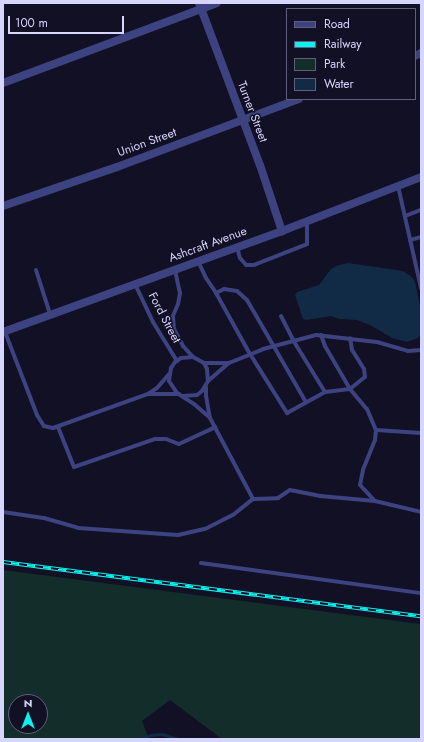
<!DOCTYPE html>
<html>
<head>
<meta charset="utf-8">
<style>
	body { margin:0 }
	#map { position:relative; width:424px; height:742px; overflow:hidden; background:#111024; font-family:Jost,sans-serif }
	div>[style] { position:absolute }
	.green>* { inset:0; background:#132e2a }
	.water>* { inset:0; background:#112b47 }
	.stream>* { height:2.5px; margin:-1.25px; padding:0 1.25px; transform-origin:1.25px; border-radius:1.25px; background:#112b47 }
	.service>* { height:4px; margin:-2px; padding:0 2px; transform-origin:2px; border-radius:2px; background:#3d4281 }
	.minor>* { height:8px; margin:-4px; padding:0 4px; transform-origin:4px; border-radius:4px; background:#3d4281 }
	.rail>* { height:4px; margin-top:-2px; transform-origin:0; background:repeating-linear-gradient(90deg,#111024 0 8px,#0cf1ef 0 16px); box-sizing:border-box; border-block:1px solid #0cf1ef }
	span { translate:-50% -50%; white-space:nowrap; text-align:center; line-height:1.15; -webkit-text-stroke:3px #111024; paint-order:stroke }
	.street-label { font-size:12px; color:#d5d5fd }
	.frame { position:absolute; inset:0; border:4px solid #d5d5fd; pointer-events:none }
	.legend { position:absolute; left:286px; top:8px; width:130px; height:92px; box-sizing:border-box; background:#111024; border:1px solid #5f5f7b; margin:0; padding:5px 7px; list-style:none; font-size:12px; color:#d5d5fd }
	.legend li { display:flex; align-items:center; gap:8px; height:20px }
	.legend b { width:20px; border:1px solid #5f5f7b }
	.north { position:absolute; left:8px; top:694px; width:40px; height:40px; box-sizing:border-box; background:#111024; border:1px solid #5f5f7b; border-radius:50%; rotate:0deg; font-size:11px; font-weight:700; line-height:16px; text-align:center; color:#d5d5fd }
	.north::after { content:''; display:block; margin:auto; width:14px; height:18px; background:#0cf1ef; clip-path:polygon(50% 0,100% 100%,50% 72%,0 100%) }
	.scale { position:absolute; left:8px; top:16px; width:116px; height:18px; box-sizing:border-box; border:2px solid #d5d5fd; border-top:0; padding-left:5px; font-size:12px; line-height:14px; white-space:nowrap; color:#d5d5fd; -webkit-text-stroke:3px #111024; paint-order:stroke }
</style>
</head>
<body>
<div id="map">
	<div class="green">
		<i style="clip-path:polygon(evenodd,3px 570px,421px 624px,421px 739px,222px 739px,170px 700px,142px 721px,149px 739px,3px 739px,3px 570px,16px 702px,40px 702px,40px 726px,16px 726px,16px 702px)"></i>
	</div>
	<div class="water">
		<i style="clip-path:polygon(348px 263px,403px 271px,412px 277px,415px 282px,421px 311px,421px 335px,418px 338px,407px 342px,392px 338px,370px 325px,357px 320px,340px 319px,331px 316px,306px 320px,303px 319px,295px 295px,297px 292px,319px 285px,331px 269px,336px 266px)"></i>
	</div>
	<div class="stream">
		<i style="left:139px;top:739px;width:13px;rotate:-18deg"></i>
		<i style="left:151px;top:735px;width:11px;rotate:-5deg"></i>
		<i style="left:162px;top:734px;width:17px;rotate:17deg"></i>
	</div>
	<div class="service">
		<i style="left:398px;top:186px;width:105px;rotate:77.3deg"></i>
		<i style="left:405px;top:216px;width:17px;rotate:-21deg"></i>
		<i style="left:410px;top:240px;width:11px;rotate:-15deg"></i>
		<i style="left:237px;top:247px;width:11px;rotate:75deg"></i>
		<i style="left:240px;top:258px;width:9px;rotate:49deg"></i>
		<i style="left:246px;top:265px;width:8px"></i>
		<i style="left:254px;top:265px;width:57px;rotate:-21.6deg"></i>
		<i style="left:307px;top:244px;width:22px;rotate:-90deg"></i>
		<i style="left:198px;top:261px;width:19px;rotate:65deg"></i>
		<i style="left:206px;top:278px;width:18px;rotate:56deg"></i>
		<i style="left:216px;top:293px;width:70px;rotate:60.9deg"></i>
		<i style="left:250px;top:354px;width:70px;rotate:57.9deg"></i>
		<i style="left:287px;top:413px;width:43px;rotate:-28.9deg"></i>
		<i style="left:325px;top:392px;width:25px;rotate:-7deg"></i>
		<i style="left:350px;top:389px;width:19px;rotate:-39deg"></i>
		<i style="left:365px;top:377px;width:8px;rotate:-97deg"></i>
		<i style="left:364px;top:369px;width:22px;rotate:-122deg"></i>
		<i style="left:352px;top:350px;width:12px;rotate:-99deg"></i>
		<i style="left:36px;top:270px;width:46px;rotate:72.3deg"></i>
		<i style="left:175px;top:270px;width:24px;rotate:78deg"></i>
		<i style="left:180px;top:293px;width:11px;rotate:100deg"></i>
		<i style="left:178px;top:304px;width:13px;rotate:113deg"></i>
		<i style="left:173px;top:316px;width:13px;rotate:86deg"></i>
		<i style="left:174px;top:329px;width:19px;rotate:62deg"></i>
		<i style="left:183px;top:346px;width:15px;rotate:48deg"></i>
		<i style="left:135px;top:284px;width:42px;rotate:64.7deg"></i>
		<i style="left:153px;top:322px;width:46px;rotate:58.4deg"></i>
		<i style="left:216px;top:293px;width:9px;rotate:-27deg"></i>
		<i style="left:224px;top:289px;width:13px;rotate:9deg"></i>
		<i style="left:237px;top:291px;width:13px;rotate:42deg"></i>
		<i style="left:247px;top:300px;width:118px;rotate:60deg"></i>
		<i style="left:281px;top:316px;width:27px;rotate:63deg"></i>
		<i style="left:293px;top:340px;width:61px;rotate:58.4deg"></i>
		<i style="left:5px;top:332px;width:89px;rotate:68.9deg"></i>
		<i style="left:37px;top:415px;width:13px;rotate:58deg"></i>
		<i style="left:44px;top:426px;width:9px;rotate:13deg"></i>
		<i style="left:53px;top:428px;width:101px;rotate:-19.7deg"></i>
		<i style="left:148px;top:394px;width:11px;rotate:-34deg"></i>
		<i style="left:157px;top:388px;width:18px;rotate:-49deg"></i>
		<i style="left:321px;top:335px;width:12px;rotate:70deg"></i>
		<i style="left:325px;top:346px;width:50px;rotate:59.8deg"></i>
		<i style="left:350px;top:389px;width:26px;rotate:50deg"></i>
		<i style="left:367px;top:409px;width:23px;rotate:67deg"></i>
		<i style="left:376px;top:430px;width:10px;rotate:96deg"></i>
		<i style="left:375px;top:440px;width:32px;rotate:112deg"></i>
		<i style="left:363px;top:470px;width:15px;rotate:101deg"></i>
		<i style="left:360px;top:485px;width:22px;rotate:47deg"></i>
		<i style="left:204px;top:363px;width:25px"></i>
		<i style="left:229px;top:363px;width:37px;rotate:-22deg"></i>
		<i style="left:263px;top:349px;width:55px;rotate:-14.8deg"></i>
		<i style="left:316px;top:335px;width:61px;rotate:6.5deg"></i>
		<i style="left:377px;top:342px;width:32px;rotate:16deg"></i>
		<i style="left:408px;top:351px;width:13px;rotate:-4deg"></i>
		<i style="left:208px;top:381px;width:28px;rotate:-41deg"></i>
		<i style="left:206px;top:387px;width:9px;rotate:90deg"></i>
		<i style="left:206px;top:396px;width:22px;rotate:80deg"></i>
		<i style="left:210px;top:418px;width:92px;rotate:62deg"></i>
		<i style="left:148px;top:394px;width:31px"></i>
		<i style="left:183px;top:396px;width:14px;rotate:-4deg"></i>
		<i style="left:197px;top:395px;width:6px;rotate:-39deg"></i>
		<i style="left:202px;top:391px;width:12px;rotate:-59deg"></i>
		<i style="left:208px;top:381px;width:12px;rotate:-95deg"></i>
		<i style="left:207px;top:369px;width:7px;rotate:-117deg"></i>
		<i style="left:204px;top:363px;width:13px;rotate:-151deg"></i>
		<i style="left:193px;top:357px;width:12px;rotate:175deg"></i>
		<i style="left:181px;top:358px;width:7px;rotate:146deg"></i>
		<i style="left:175px;top:362px;width:7px;rotate:124deg"></i>
		<i style="left:171px;top:368px;width:13px;rotate:99deg"></i>
		<i style="left:169px;top:381px;width:14px;rotate:56deg"></i>
		<i style="left:177px;top:393px;width:20px;rotate:33deg"></i>
		<i style="left:194px;top:404px;width:21px;rotate:41deg"></i>
		<i style="left:58px;top:427px;width:43px;rotate:68.2deg"></i>
		<i style="left:74px;top:467px;width:86px;rotate:-19.1deg"></i>
		<i style="left:155px;top:439px;width:11px"></i>
		<i style="left:166px;top:439px;width:14px;rotate:21deg"></i>
		<i style="left:179px;top:444px;width:40px;rotate:-25deg"></i>
		<i style="left:376px;top:430px;width:45px;rotate:3.8deg"></i>
		<i style="left:3px;top:512px;width:41px;rotate:8.3deg"></i>
		<i style="left:44px;top:518px;width:35px;rotate:16deg"></i>
		<i style="left:78px;top:528px;width:100px;rotate:4deg"></i>
		<i style="left:178px;top:535px;width:28px;rotate:-13deg"></i>
		<i style="left:205px;top:529px;width:31px;rotate:-27deg"></i>
		<i style="left:233px;top:515px;width:26px;rotate:-39deg"></i>
		<i style="left:253px;top:499px;width:25px;rotate:-2deg"></i>
		<i style="left:278px;top:498px;width:14px;rotate:-34deg"></i>
		<i style="left:290px;top:490px;width:31px;rotate:11deg"></i>
		<i style="left:320px;top:496px;width:55px;rotate:5.2deg"></i>
		<i style="left:375px;top:501px;width:47px;rotate:13.4deg"></i>
		<i style="left:201px;top:563px;width:222px;rotate:7.8deg"></i>
	</div>
	<div class="minor">
		<i style="left:199px;top:3px;width:173px;rotate:69.4deg"></i>
		<i style="left:260px;top:165px;width:70px;rotate:71.6deg"></i>
		<i style="left:415px;top:56px;width:7px;rotate:-27deg"></i>
		<i style="left:3px;top:83px;width:228px;rotate:-20.5deg"></i>
		<i style="left:3px;top:206px;width:120px;rotate:-18.9deg"></i>
		<i style="left:117px;top:167px;width:194px;rotate:-20.5deg"></i>
		<i style="left:3px;top:332px;width:297px;rotate:-19.9deg"></i>
		<i style="left:282px;top:231px;width:149px;rotate:-21.2deg"></i>
	</div>
	<div class="rail">
		<i style="left:3px;top:562px;width:421px;rotate:7.4deg"></i>
	</div>
	<div class="street-label">
		<span style="left:252px;top:112px;rotate:69deg">Turner Street</span>
		<span style="left:147px;top:143px;rotate:-20deg">Union Street</span>
		<span style="left:208px;top:245px;rotate:-20deg">Ashcraft Avenue</span>
		<span style="left:164px;top:318px;rotate:62deg">Ford Street</span>
	</div>
	<div class="frame"></div>
	<ul class="legend">
	<li><b style="height:5px;background:#3d4281"></b>Road</li>
	<li><b style="height:5px;background:#0cf1ef"></b>Railway</li>
	<li><b style="height:11px;background:#132e2a"></b>Park</li>
	<li><b style="height:11px;background:#112b47"></b>Water</li>
	</ul>
	<div class="north">N</div>
	<div class="scale">100 m</div>
</div>
</body>
</html>
